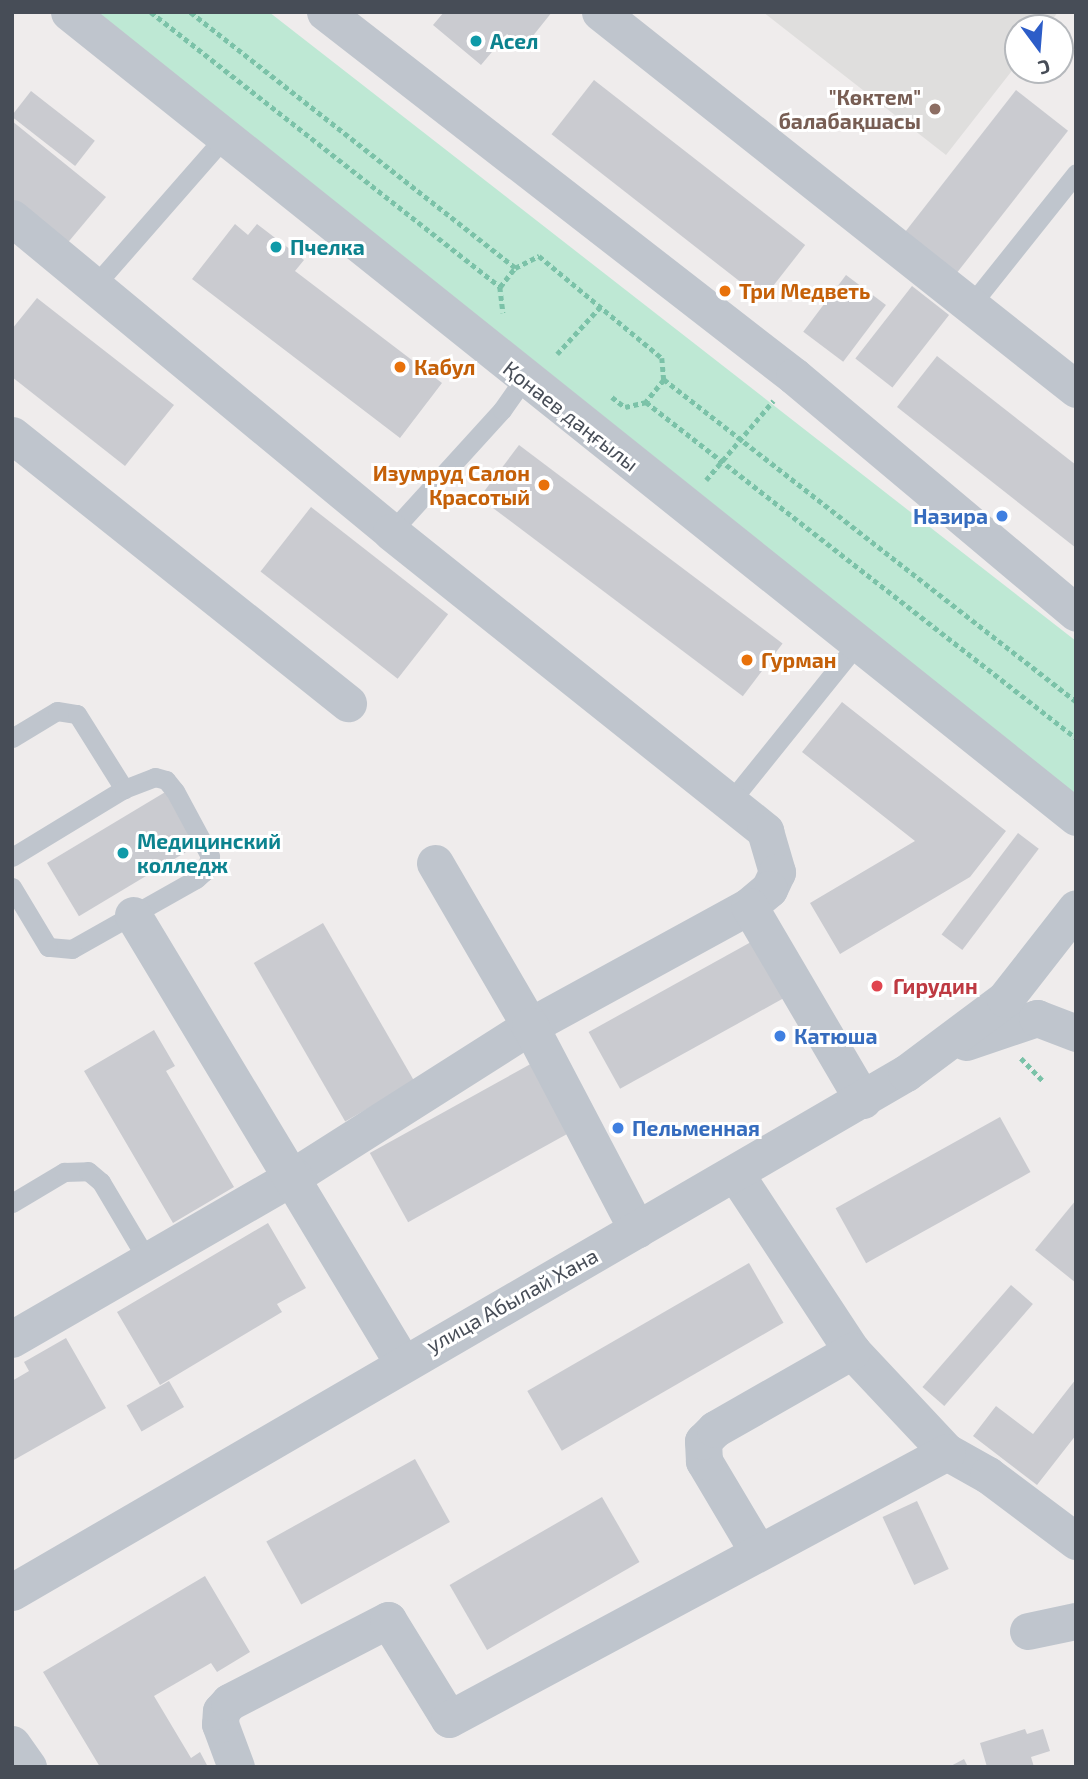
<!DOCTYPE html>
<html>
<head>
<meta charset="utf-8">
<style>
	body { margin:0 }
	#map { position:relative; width:1088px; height:1779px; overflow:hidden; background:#efecec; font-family:"Exo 2",sans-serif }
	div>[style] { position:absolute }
	.education>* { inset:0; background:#dfdedd }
	.green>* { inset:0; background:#bee8d4 }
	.building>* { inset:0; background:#cacbd0; transform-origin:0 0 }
	.path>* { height:4.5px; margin-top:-2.25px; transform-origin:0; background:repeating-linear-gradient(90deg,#7bc2a8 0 5px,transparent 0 8.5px) }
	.service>* { height:19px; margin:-9.5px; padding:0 9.5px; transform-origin:9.5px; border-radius:9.5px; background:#bfc5cd }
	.minor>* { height:37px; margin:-18.5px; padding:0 18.5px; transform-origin:18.5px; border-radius:18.5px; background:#bfc5cd }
	.dots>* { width:19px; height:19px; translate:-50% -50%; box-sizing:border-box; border:4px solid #fff; border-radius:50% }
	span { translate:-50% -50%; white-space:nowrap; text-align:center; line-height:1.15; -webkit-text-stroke:6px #fff; paint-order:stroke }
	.culture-label { font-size:21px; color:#0d838f; font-weight:700 }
	.left { translate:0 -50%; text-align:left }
	.education-label { font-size:21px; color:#785e54; font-weight:700 }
	.right { translate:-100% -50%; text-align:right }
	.food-label { font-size:21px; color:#c56008; font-weight:700 }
	.street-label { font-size:21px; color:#474d57 }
	.shop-label { font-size:21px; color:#366cbe; font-weight:700 }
	.health-label { font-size:21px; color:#be3a42; font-weight:700 }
	.frame { position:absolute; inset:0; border:14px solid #474d57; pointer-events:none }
	.north { position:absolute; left:1004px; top:14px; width:70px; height:70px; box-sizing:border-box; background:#fff; border:2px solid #b5b8bc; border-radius:50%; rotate:164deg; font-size:19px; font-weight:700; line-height:28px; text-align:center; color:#474d57 }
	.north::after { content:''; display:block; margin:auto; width:24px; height:32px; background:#2d5dc8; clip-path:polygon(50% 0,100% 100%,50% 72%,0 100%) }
</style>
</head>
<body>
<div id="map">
	<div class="education">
		<i style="clip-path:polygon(763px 12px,1058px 12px,1046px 28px,1018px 28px,1018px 63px,946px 155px)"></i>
	</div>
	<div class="green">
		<i style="clip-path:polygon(90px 12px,269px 12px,1076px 641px,1076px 796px)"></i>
	</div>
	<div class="building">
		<i style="clip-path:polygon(444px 12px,552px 12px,524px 47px,507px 34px,481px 65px,433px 25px)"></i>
		<i style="left:594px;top:80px;width:268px;height:69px;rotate:38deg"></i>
		<i style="left:1016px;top:90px;width:66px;height:189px;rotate:38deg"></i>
		<i style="left:31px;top:91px;width:81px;height:32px;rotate:38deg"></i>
		<i style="clip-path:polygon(12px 121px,106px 197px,65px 246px,12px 203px)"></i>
		<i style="clip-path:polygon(235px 224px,248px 235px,257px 224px,304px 260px,295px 271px,442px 383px,400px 438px,192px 279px)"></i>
		<i style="left:846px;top:275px;width:50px;height:71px;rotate:37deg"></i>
		<i style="left:912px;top:286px;width:47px;height:92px;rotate:38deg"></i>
		<i style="clip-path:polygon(37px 298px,174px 405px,125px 466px,12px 377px,12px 329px)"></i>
		<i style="clip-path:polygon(937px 356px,1076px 465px,1076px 548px,897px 407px)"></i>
		<i style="left:519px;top:445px;width:330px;height:66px;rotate:37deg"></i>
		<i style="left:311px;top:507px;width:174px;height:82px;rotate:38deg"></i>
		<i style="clip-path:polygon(842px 702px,1006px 831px,970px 877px,840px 954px,810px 903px,915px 841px,802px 752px)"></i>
		<i style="left:167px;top:791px;width:62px;height:140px;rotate:59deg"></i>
		<i style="left:1018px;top:833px;width:26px;height:127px;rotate:37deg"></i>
		<i style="left:323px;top:923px;width:183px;height:80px;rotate:60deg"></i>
		<i style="left:760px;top:937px;width:65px;height:196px;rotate:61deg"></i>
		<i style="clip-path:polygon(154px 1030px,175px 1066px,166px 1071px,234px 1187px,173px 1223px,84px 1071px)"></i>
		<i style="left:536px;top:1061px;width:79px;height:190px;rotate:61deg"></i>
		<i style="left:1000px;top:1117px;width:63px;height:188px;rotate:61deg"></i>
		<i style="clip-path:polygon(1076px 1200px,1076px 1283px,1035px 1250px)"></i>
		<i style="clip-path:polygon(268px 1223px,306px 1288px,277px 1304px,282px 1312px,160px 1385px,117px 1312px)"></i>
		<i style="left:749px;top:1263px;width:69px;height:256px;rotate:60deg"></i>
		<i style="left:1011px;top:1285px;width:29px;height:135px;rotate:41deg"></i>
		<i style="clip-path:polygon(66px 1338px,106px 1408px,12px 1461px,12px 1381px,29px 1371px,24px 1362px)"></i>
		<i style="clip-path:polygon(1076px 1379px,1076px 1435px,1037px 1485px,973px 1436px,996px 1406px,1033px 1434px)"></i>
		<i style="left:169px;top:1381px;width:30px;height:49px;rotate:60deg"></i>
		<i style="left:415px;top:1459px;width:72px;height:170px;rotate:61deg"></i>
		<i style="left:602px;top:1497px;width:75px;height:176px;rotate:60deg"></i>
		<i style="left:917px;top:1501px;width:75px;height:38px;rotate:65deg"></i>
		<i style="clip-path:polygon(205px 1576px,250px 1652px,217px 1672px,211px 1663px,154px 1696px,191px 1758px,200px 1752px,208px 1767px,100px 1767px,43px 1672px)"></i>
		<i style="clip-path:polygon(1025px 1729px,1027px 1734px,1043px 1729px,1050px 1751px,1031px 1757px,1034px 1767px,987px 1767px,980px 1743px)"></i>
		<i style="clip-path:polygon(964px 1759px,968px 1767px,949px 1767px)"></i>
	</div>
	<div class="path">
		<i style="left:151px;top:12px;width:444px;rotate:38.2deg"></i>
		<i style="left:500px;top:287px;width:24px;rotate:-52deg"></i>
		<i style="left:515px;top:268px;width:414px;rotate:-141.8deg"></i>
		<i style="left:515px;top:268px;width:27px;rotate:-27deg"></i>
		<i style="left:539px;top:256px;width:160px;rotate:39.7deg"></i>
		<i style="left:662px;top:358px;width:22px;rotate:85deg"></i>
		<i style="left:500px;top:287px;width:26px;rotate:83deg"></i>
		<i style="left:557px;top:354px;width:64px;rotate:-47.5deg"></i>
		<i style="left:612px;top:397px;width:16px;rotate:38deg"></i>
		<i style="left:625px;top:407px;width:22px;rotate:-13deg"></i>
		<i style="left:706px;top:480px;width:104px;rotate:-49.7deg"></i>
		<i style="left:1076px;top:702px;width:523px;rotate:-141.99deg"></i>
		<i style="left:664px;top:380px;width:28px;rotate:129deg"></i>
		<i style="left:646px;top:402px;width:546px;rotate:38deg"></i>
		<i style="left:948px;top:982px;width:13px;rotate:48deg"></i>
		<i style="left:1021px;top:1058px;width:33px;rotate:46deg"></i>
	</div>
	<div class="service">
		<i style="left:96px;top:284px;width:194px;rotate:-48.8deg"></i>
		<i style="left:970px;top:306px;width:170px;rotate:-51.4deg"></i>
		<i style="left:391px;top:532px;width:165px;rotate:-47.7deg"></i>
		<i style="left:502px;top:410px;width:37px;rotate:-55deg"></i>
		<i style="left:12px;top:738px;width:52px;rotate:-31deg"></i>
		<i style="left:57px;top:711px;width:20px;rotate:9deg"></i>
		<i style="left:77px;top:714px;width:89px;rotate:57.9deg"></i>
		<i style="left:730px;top:802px;width:204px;rotate:-51.2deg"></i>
		<i style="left:12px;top:857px;width:131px;rotate:-31.3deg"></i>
		<i style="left:124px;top:789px;width:33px;rotate:-21deg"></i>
		<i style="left:155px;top:777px;width:11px;rotate:15deg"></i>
		<i style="left:166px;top:780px;width:14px;rotate:51deg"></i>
		<i style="left:175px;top:791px;width:74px;rotate:61.7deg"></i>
		<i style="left:210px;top:856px;width:16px;rotate:108deg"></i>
		<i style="left:205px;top:871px;width:12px;rotate:138deg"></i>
		<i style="left:196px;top:879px;width:142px;rotate:150.6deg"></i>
		<i style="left:72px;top:949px;width:24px;rotate:-175deg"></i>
		<i style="left:48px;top:947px;width:70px;rotate:-121deg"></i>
		<i style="left:12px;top:1203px;width:61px;rotate:-30.8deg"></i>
		<i style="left:64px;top:1172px;width:24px;rotate:-2deg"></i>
		<i style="left:88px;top:1171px;width:17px;rotate:40deg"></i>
		<i style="left:101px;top:1182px;width:92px;rotate:59.3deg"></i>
	</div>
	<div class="minor">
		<i style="left:69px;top:12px;width:1289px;rotate:38.64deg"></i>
		<i style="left:325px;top:12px;width:594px;rotate:37.82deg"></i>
		<i style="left:794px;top:376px;width:368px;rotate:40deg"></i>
		<i style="left:600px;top:12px;width:607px;rotate:38.38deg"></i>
		<i style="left:12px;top:218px;width:492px;rotate:39.6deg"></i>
		<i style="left:391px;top:532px;width:479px;rotate:38.6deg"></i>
		<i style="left:765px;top:831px;width:43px;rotate:73.7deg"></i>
		<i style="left:777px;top:872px;width:19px;rotate:115deg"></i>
		<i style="left:769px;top:889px;width:26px;rotate:140deg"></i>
		<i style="left:749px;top:906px;width:250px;rotate:151.3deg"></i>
		<i style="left:530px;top:1026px;width:280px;rotate:147.6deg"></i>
		<i style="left:294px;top:1176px;width:326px;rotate:150deg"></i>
		<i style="left:12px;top:435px;width:430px;rotate:38.6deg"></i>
		<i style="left:435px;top:863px;width:189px;rotate:59.8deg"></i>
		<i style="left:530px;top:1026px;width:230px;rotate:62.3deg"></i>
		<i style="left:749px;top:906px;width:225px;rotate:59.6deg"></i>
		<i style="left:133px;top:915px;width:522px;rotate:58.96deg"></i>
		<i style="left:966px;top:1042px;width:75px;rotate:-18.7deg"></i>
		<i style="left:1037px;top:1018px;width:42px;rotate:21deg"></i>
		<i style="left:735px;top:1173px;width:213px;rotate:56.7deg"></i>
		<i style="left:852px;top:1351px;width:139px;rotate:46.8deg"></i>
		<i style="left:947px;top:1452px;width:47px;rotate:29.3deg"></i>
		<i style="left:988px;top:1475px;width:110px;rotate:36.9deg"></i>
		<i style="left:758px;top:1552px;width:106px;rotate:-120.7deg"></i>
		<i style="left:704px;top:1461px;width:20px;rotate:-93deg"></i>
		<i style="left:703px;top:1441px;width:17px;rotate:-45deg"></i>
		<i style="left:715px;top:1429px;width:158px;rotate:-29.7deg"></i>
		<i style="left:12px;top:1592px;width:1034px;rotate:-30.14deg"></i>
		<i style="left:906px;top:1073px;width:124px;rotate:-36.8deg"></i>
		<i style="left:1005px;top:999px;width:115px;rotate:-52deg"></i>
		<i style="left:1028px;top:1631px;width:49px;rotate:-11.8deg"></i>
		<i style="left:12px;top:1744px;width:28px;rotate:55deg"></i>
		<i style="left:236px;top:1767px;width:46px;rotate:-110.4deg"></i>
		<i style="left:220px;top:1724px;width:13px;rotate:-86deg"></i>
		<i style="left:221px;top:1711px;width:12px;rotate:-48deg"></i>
		<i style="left:229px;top:1702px;width:179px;rotate:-27.3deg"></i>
		<i style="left:388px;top:1620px;width:116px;rotate:58.4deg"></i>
		<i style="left:449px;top:1719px;width:565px;rotate:-28.2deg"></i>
	</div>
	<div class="dots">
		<i style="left:476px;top:41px;background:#0f9aa8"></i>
		<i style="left:935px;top:109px;background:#8d6e63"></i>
		<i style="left:276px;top:247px;background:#0f9aa8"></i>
		<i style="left:725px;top:291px;background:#e8710a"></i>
		<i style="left:400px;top:367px;background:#e8710a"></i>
		<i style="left:544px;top:485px;background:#e8710a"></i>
		<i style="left:1002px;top:516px;background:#3f7fe0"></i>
		<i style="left:747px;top:660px;background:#e8710a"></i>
		<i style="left:123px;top:853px;background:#0f9aa8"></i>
		<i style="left:877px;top:986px;background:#e0444e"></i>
		<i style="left:780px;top:1036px;background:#3f7fe0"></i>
		<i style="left:618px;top:1128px;background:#3f7fe0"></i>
	</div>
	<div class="culture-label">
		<span class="left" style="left:490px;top:41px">Асел</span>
		<span class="left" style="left:290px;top:247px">Пчелка</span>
		<span class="left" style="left:137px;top:853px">Медицинский<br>колледж</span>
	</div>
	<div class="education-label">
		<span class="right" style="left:921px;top:109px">"Көктем"<br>балабақшасы</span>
	</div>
	<div class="food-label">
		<span class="left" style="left:739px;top:291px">Три Медветь</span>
		<span class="left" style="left:414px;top:367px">Кабул</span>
		<span class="right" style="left:530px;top:485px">Изумруд Салон<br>Красотый</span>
		<span class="left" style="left:761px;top:660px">Гурман</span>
	</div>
	<div class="street-label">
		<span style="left:571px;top:416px;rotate:38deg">Қонаев даңғылы</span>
		<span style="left:512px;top:1300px;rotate:-29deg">улица Абылай Хана</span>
	</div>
	<div class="shop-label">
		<span class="right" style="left:988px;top:516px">Назира</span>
		<span class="left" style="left:794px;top:1036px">Катюша</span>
		<span class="left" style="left:632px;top:1128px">Пельменная</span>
	</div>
	<div class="health-label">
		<span class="left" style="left:893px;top:986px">Гирудин</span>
	</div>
	<div class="frame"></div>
	<div class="north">С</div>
</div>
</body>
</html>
